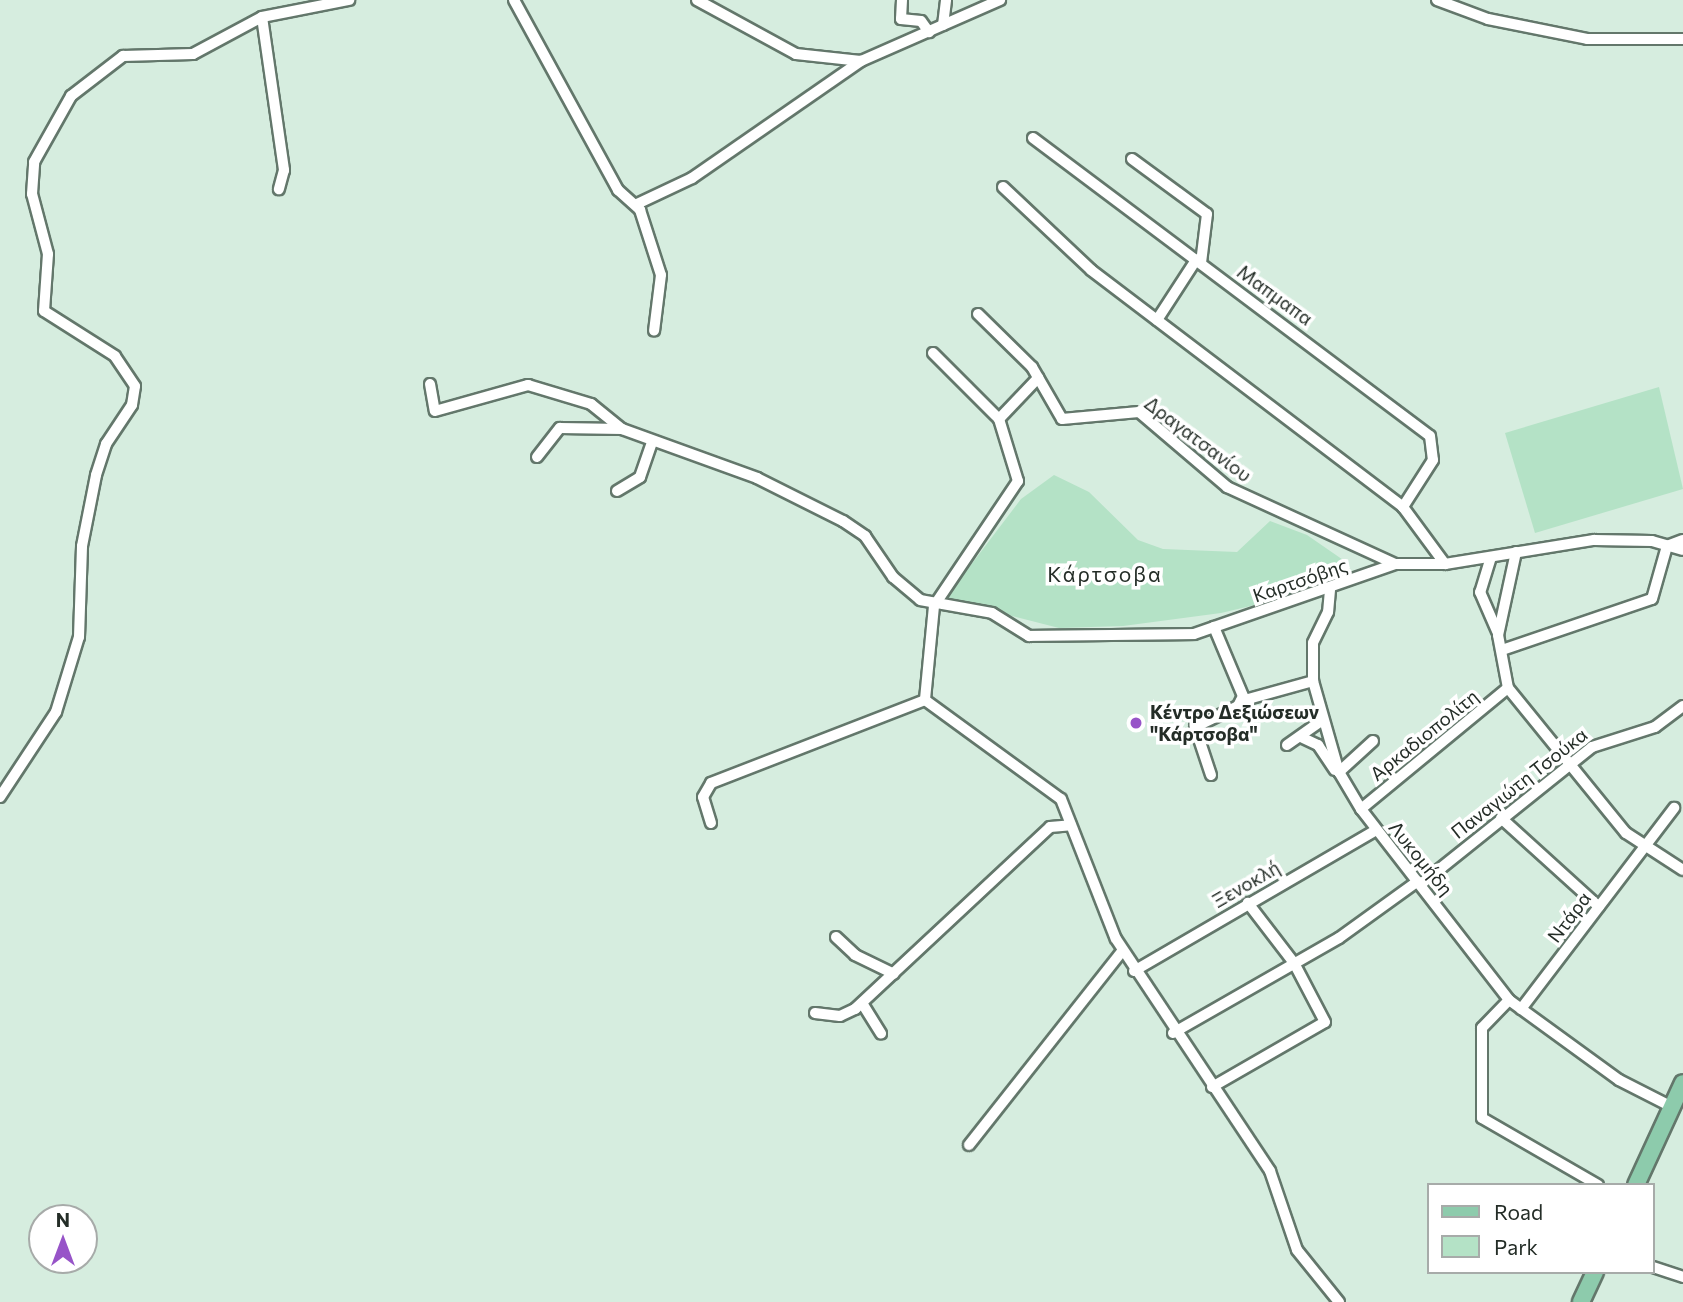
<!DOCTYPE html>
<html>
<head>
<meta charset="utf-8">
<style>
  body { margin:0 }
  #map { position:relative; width:1683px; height:1302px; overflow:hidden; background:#d6eddf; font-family:Commissioner,sans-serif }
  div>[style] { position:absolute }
  .green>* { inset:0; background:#b4e2c6 }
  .roads { filter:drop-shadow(2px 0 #63776b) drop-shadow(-2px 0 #63776b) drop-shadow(0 2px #63776b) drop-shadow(0 -2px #63776b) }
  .street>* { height:10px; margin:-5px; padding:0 5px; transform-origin:5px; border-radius:5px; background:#fff }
  .primary>* { height:16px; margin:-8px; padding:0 8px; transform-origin:8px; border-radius:8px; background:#8dcbac }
  .dots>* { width:19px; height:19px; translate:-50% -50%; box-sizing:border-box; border:4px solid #fff; border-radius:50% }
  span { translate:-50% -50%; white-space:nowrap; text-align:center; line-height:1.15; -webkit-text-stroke:7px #fff; paint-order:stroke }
  .street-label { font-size:19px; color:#242d27 }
  .poi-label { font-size:19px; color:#242d27; font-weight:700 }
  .left { translate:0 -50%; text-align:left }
  .neighbourhood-label { font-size:21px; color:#242d27; letter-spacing:2px }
  .legend { position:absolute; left:1427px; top:1183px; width:228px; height:91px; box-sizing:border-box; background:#fff; border:2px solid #a7aba9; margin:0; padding:9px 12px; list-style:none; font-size:21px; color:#242d27 }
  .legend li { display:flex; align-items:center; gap:14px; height:35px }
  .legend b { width:35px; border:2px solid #a7aba9 }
  .north { position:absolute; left:28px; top:1204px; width:70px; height:70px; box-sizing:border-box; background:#fff; border:2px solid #a7aba9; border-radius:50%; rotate:0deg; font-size:19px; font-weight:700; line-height:28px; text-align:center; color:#242d27 }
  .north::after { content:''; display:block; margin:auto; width:24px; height:32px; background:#9754c8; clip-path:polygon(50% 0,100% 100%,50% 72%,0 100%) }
</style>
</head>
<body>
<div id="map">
  <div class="green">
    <div style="clip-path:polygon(1659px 387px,1683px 489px,1535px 533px,1505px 433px)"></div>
    <div style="clip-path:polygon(1054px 475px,1089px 492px,1138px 540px,1163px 549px,1237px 552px,1270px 521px,1307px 535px,1349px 564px,1351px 573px,1302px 594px,1221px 613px,1123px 626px,1059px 628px,945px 599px,1021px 499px)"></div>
  </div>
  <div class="roads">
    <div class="street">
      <div style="left:514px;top:0;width:217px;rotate:61.3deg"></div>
      <div style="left:618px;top:190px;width:30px;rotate:42deg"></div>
      <div style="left:640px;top:210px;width:68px;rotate:72.1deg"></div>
      <div style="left:661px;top:275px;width:56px;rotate:97.1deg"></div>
      <div style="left:697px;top:0;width:113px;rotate:28.6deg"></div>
      <div style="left:796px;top:54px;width:65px;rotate:6.1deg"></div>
      <div style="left:861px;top:61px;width:152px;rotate:-23.7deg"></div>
      <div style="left:902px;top:0;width:19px;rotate:93deg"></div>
      <div style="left:901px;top:19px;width:20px;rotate:6deg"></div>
      <div style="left:921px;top:21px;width:14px;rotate:54deg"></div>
      <div style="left:1437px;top:0;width:54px;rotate:20.4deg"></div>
      <div style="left:1488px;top:19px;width:101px;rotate:11.4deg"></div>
      <div style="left:1587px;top:39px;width:96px"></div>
      <div style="left:262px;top:17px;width:155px;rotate:81.8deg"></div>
      <div style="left:284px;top:170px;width:20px;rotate:105deg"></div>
      <div style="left:943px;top:25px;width:25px;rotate:-83deg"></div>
      <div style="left:1033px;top:138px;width:496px;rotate:36.9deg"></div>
      <div style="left:1430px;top:436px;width:24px;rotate:83deg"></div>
      <div style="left:1433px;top:460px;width:56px;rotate:122.6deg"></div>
      <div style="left:1132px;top:159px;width:93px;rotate:36.3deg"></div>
      <div style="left:1207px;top:214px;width:49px;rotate:97deg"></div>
      <div style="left:1003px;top:187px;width:121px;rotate:43.3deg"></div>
      <div style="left:1091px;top:270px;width:392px;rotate:37.2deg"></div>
      <div style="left:1403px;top:507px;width:71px;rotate:53.6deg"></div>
      <div style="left:637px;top:204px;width:61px;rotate:-25.3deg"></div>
      <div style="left:692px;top:178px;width:206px;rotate:-34.7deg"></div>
      <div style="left:978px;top:314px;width:76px;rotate:44.5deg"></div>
      <div style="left:1032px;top:367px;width:60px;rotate:60deg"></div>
      <div style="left:1062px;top:419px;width:77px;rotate:-5.2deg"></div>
      <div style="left:1139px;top:412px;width:116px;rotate:40.4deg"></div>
      <div style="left:1227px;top:487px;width:185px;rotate:24.6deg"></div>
      <div style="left:1157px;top:320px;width:72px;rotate:-57deg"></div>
      <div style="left:933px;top:353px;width:93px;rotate:45deg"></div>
      <div style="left:999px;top:419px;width:65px;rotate:73deg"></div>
      <div style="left:1018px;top:481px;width:151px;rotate:123.9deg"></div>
      <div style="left:934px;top:606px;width:94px;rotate:95.5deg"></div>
      <div style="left:925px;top:700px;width:168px;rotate:36.1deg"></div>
      <div style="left:1061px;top:799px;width:150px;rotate:68.6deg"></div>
      <div style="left:1116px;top:939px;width:278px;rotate:56.4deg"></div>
      <div style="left:1270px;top:1171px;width:83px;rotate:71.1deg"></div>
      <div style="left:1297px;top:1250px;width:67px;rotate:51.1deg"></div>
      <div style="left:430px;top:384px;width:27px;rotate:80deg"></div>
      <div style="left:435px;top:411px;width:97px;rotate:-15.6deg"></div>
      <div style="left:528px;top:385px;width:66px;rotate:16.8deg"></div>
      <div style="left:591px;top:404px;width:40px;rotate:39deg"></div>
      <div style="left:622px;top:429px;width:144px;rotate:19.9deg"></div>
      <div style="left:757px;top:478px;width:96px;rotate:26.6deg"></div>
      <div style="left:843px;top:521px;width:27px;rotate:34deg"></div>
      <div style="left:865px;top:536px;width:50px;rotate:55.7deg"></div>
      <div style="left:893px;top:577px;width:35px;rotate:40deg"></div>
      <div style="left:920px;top:600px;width:73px;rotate:10.2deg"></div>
      <div style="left:992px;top:613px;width:44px;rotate:31.9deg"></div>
      <div style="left:1029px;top:636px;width:165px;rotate:-0.7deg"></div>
      <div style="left:1194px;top:634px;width:213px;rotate:-19.2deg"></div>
      <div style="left:1395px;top:564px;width:50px"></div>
      <div style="left:1445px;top:564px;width:151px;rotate:-9.2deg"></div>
      <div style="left:1594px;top:540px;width:58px;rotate:1deg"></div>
      <div style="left:1652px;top:541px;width:32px;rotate:16deg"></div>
      <div style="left:999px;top:419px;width:57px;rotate:-46.4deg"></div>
      <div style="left:537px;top:457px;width:37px;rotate:-52deg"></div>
      <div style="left:560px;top:428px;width:62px;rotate:0.9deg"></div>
      <div style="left:617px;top:491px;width:27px;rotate:-31deg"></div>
      <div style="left:640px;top:477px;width:37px;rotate:-71deg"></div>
      <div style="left:1516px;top:552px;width:85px;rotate:102.2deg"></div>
      <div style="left:1498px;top:635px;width:54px;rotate:79.3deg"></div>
      <div style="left:1508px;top:688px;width:187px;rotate:50.9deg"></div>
      <div style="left:1626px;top:833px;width:68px;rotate:33deg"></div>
      <div style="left:1491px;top:557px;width:37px;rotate:107deg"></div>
      <div style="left:1480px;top:592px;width:43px;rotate:66.4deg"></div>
      <div style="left:1330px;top:590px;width:22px;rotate:95deg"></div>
      <div style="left:1328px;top:612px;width:34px;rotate:116deg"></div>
      <div style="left:1313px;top:643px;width:38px;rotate:90deg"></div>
      <div style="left:1313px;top:681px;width:95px;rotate:74.1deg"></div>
      <div style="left:1339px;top:772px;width:43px;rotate:59.3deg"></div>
      <div style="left:1361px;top:809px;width:242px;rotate:52.2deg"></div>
      <div style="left:1509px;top:1000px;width:136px;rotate:36deg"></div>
      <div style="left:1619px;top:1080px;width:59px;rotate:27deg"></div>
      <div style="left:1502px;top:650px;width:158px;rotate:-18.8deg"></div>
      <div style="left:1652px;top:599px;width:55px;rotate:-74.2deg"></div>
      <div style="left:1667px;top:546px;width:17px;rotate:-21deg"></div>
      <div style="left:1241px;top:701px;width:75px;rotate:-15.5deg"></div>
      <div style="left:1303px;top:738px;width:17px;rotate:25deg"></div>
      <div style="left:1318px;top:745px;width:30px;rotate:56deg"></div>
      <div style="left:1287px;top:745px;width:42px;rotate:-35.2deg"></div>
      <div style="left:1339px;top:772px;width:46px;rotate:-42.4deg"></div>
      <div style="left:1211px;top:775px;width:51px;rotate:-108.4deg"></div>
      <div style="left:1195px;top:727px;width:48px;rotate:-26deg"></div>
      <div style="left:1238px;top:706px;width:11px;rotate:-63deg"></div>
      <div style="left:1243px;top:696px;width:75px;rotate:-112.8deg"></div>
      <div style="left:0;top:797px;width:102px;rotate:-56.6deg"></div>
      <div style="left:56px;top:712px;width:78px;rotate:-73deg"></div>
      <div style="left:79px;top:637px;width:91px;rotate:-88.1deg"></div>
      <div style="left:82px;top:546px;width:72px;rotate:-78.8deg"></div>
      <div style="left:96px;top:475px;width:33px;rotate:-72deg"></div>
      <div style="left:106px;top:444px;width:47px;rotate:-56.3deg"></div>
      <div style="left:132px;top:405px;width:19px;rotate:-81deg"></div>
      <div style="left:135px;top:386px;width:36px;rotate:-124deg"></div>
      <div style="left:115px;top:356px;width:84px;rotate:-147.6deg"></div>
      <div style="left:44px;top:311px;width:57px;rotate:-86deg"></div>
      <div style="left:48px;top:254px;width:62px;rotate:-104.9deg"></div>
      <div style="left:32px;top:194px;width:32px;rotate:-86deg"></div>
      <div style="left:34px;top:162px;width:76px;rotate:-60.7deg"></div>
      <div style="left:71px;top:96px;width:66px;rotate:-37.6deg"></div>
      <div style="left:123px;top:56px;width:70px;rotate:-1.6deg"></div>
      <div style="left:193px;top:54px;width:78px;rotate:-28.2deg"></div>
      <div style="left:262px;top:17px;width:89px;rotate:-11.1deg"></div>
      <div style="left:1361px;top:809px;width:190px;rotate:-39.5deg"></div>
      <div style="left:1501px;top:818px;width:132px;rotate:42.2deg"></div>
      <div style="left:711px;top:823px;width:27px;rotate:-107deg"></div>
      <div style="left:703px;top:797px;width:16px;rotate:-60deg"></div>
      <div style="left:711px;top:783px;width:230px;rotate:-21.2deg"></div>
      <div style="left:1421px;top:884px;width:219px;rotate:-38.7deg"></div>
      <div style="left:1592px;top:747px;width:66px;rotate:-17.6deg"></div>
      <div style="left:1655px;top:727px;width:35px;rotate:-37deg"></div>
      <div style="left:836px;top:937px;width:26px;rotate:43deg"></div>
      <div style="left:855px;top:955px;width:43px;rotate:26deg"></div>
      <div style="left:1134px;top:971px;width:280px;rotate:-30.2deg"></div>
      <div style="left:1509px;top:1000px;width:39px;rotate:134deg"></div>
      <div style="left:1482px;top:1028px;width:90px;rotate:90deg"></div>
      <div style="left:1482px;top:1118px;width:134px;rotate:30deg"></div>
      <div style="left:862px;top:1003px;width:36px;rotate:58deg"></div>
      <div style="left:1521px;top:1009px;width:253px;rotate:-52.7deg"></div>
      <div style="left:815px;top:1013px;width:25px;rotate:7deg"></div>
      <div style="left:840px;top:1016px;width:17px;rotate:-25deg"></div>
      <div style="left:855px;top:1009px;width:267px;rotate:-43deg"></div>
      <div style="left:1050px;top:827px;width:21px;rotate:-5deg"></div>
      <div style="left:1173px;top:1033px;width:191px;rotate:-29.8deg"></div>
      <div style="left:1339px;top:938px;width:97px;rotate:-35.8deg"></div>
      <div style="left:1212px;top:1087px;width:130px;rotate:-29.9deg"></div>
      <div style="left:1325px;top:1022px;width:67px;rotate:-117.7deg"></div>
      <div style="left:1294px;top:963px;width:76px;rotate:-127.5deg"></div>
      <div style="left:969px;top:1145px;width:247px;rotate:-51.7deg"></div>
      <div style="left:1653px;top:1267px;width:32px;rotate:18deg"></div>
    </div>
    <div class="primary">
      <div style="left:1636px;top:1185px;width:112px;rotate:-65.3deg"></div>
      <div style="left:1581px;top:1302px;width:33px;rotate:-65deg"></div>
    </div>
  </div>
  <div class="dots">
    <div style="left:1136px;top:723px;background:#9754c8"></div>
  </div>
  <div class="street-label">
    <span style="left:1275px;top:295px;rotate:36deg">Μαπμαπα</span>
    <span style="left:1198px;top:439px;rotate:37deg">Δραγατσανίου</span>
    <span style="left:1300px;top:580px;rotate:-19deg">Καρτσόβης</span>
    <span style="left:1424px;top:735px;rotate:-39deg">Αρκαδιοπολίτη</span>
    <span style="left:1519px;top:783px;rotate:-38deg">Παναγιώτη Τσούκα</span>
    <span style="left:1421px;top:858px;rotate:51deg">Λυκομήδη</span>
    <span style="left:1246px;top:884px;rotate:-30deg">Ξενοκλή</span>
    <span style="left:1569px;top:917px;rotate:-53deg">Ντάρα</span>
  </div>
  <div class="poi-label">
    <span class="left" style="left:1150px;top:723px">Κέντρο Δεξιώσεων<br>"Κάρτσοβα"</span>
  </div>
  <div class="neighbourhood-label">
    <span style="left:1105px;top:574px">Κάρτσοβα</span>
  </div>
  <ul class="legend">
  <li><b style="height:9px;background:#8dcbac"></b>Road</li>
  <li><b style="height:19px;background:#b4e2c6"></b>Park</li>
  </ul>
  <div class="north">N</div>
</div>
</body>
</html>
